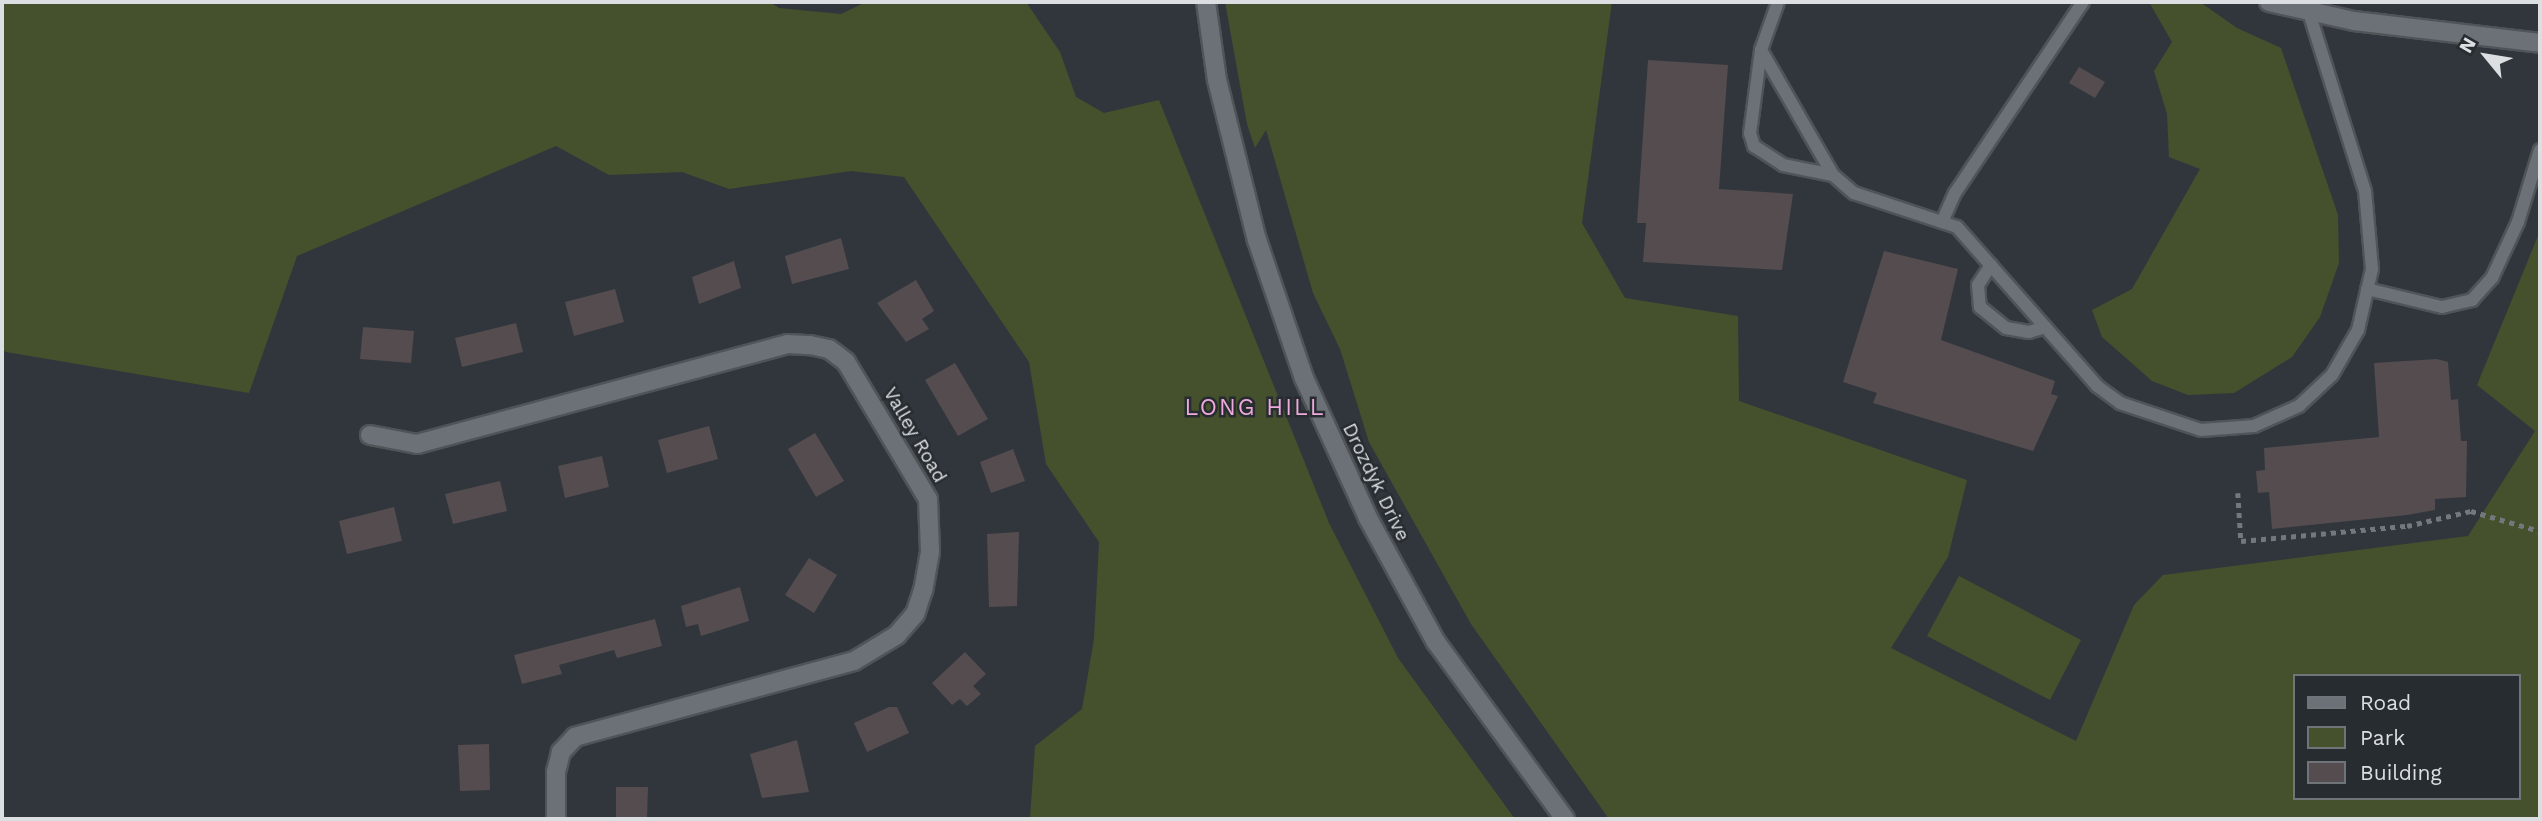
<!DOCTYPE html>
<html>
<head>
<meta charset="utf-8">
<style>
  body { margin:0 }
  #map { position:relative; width:2542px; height:821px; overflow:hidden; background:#31363c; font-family:"Work Sans",sans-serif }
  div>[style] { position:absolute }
  .green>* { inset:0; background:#44512c }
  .building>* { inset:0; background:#544c4f }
  .path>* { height:4.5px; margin-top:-2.25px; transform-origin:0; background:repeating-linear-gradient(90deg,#74787d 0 5px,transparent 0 10px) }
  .roads { filter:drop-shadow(2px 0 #505458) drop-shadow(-2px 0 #505458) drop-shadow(0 2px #505458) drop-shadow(0 -2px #505458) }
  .service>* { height:12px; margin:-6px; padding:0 6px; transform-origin:6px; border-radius:6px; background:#6b7177 }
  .minor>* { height:18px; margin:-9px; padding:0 9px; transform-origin:9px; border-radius:9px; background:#6b7177 }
  .tertiary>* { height:18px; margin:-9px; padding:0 9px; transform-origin:9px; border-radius:9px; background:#6b7177 }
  span { translate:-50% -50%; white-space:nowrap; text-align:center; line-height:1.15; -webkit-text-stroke:5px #272c31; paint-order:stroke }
  .street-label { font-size:19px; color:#dcdfe2 }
  .quarter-label { font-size:23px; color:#eeaada; letter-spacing:2px }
  .frame { position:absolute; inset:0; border:4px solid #dcdfe2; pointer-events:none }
  .legend { position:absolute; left:2293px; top:674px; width:228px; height:126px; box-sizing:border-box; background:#272c31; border:2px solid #6f7478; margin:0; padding:9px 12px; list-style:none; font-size:21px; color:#dcdfe2 }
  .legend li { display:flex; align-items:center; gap:14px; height:35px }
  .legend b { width:35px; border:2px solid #6f7478 }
  .north { position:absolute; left:2451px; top:21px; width:70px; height:70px; -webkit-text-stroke:5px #272c31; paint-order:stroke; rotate:300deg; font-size:19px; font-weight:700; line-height:28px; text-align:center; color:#dcdfe2 }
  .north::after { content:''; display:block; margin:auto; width:24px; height:32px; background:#dcdfe2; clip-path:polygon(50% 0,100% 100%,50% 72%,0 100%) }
</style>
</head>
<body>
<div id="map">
  <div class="green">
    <div style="clip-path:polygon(2px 2px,770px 2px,779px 8px,841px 14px,866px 2px,1026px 2px,1060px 52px,1076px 97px,1104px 113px,1159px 100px,1329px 523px,1398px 658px,1515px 819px,1030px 819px,1035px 746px,1082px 709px,1094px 639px,1099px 542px,1046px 464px,1029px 362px,904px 177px,851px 171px,729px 189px,682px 172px,609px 175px,556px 146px,297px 256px,249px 393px,6px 352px,2px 349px)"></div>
    <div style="clip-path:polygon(evenodd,1225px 2px,1612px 2px,1582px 223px,1625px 298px,1738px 316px,1739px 401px,1967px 480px,1948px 557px,1891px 648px,2076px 741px,2134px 605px,2163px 575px,2468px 536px,2535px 431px,2477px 385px,2540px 231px,2540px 819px,1609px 819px,1471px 624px,1369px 442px,1340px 349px,1313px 293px,1266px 130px,1255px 148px,1247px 124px,1225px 2px,2295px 676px,2519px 676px,2519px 798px,2295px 798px,2295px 676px)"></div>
    <div style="clip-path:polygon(2149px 2px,2200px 2px,2237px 28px,2281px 48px,2338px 215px,2339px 263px,2320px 317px,2292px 357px,2234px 393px,2188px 395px,2152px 381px,2102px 337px,2092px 310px,2132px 289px,2200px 169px,2169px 157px,2167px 114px,2154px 71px,2172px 42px)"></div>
    <div style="clip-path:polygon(1959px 576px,2081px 640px,2050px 700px,1927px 636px)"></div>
  </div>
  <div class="building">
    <div style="clip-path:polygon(1648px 60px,1728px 65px,1719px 189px,1793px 194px,1782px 270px,1643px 262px,1646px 223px,1637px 223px)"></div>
    <div style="clip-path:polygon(2079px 67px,2105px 82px,2095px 98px,2069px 83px)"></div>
    <div style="clip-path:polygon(841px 238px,849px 269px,792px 284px,785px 256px)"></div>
    <div style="clip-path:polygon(1884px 251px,1958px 269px,1941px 340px,2055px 381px,2051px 394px,2058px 396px,2033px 451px,1873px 403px,1877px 393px,1843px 382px)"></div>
    <div style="clip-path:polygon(734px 261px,741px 288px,699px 304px,692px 277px)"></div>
    <div style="clip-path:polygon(916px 280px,934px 311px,922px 319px,929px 329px,906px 342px,877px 303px)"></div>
    <div style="clip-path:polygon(615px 289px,624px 322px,574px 336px,565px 302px)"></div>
    <div style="clip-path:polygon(516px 323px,523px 352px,462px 367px,455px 338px)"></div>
    <div style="clip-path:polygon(363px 327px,414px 331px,411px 363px,360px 359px)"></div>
    <div style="clip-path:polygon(2437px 359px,2448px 362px,2451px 400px,2458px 399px,2461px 441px,2467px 441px,2466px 497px,2435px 499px,2435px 510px,2407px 515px,2272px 529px,2269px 492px,2258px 493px,2256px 471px,2265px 470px,2264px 448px,2379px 437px,2374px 363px)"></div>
    <div style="clip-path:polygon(955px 363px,988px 419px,958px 436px,925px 380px)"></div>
    <div style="clip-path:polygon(709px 426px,718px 459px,667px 473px,658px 440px)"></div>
    <div style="clip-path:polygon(815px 433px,844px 481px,816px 497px,788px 449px)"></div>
    <div style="clip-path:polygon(1013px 449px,1025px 481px,991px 493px,980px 462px)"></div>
    <div style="clip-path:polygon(602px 456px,609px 487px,565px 498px,558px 466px)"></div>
    <div style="clip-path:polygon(500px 481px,507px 511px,453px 524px,445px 494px)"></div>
    <div style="clip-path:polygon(394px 507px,402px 541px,347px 554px,339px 521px)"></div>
    <div style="clip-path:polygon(1019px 532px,1017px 606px,989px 607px,987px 534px)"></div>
    <div style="clip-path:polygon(809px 558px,837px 575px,814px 613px,785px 595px)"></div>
    <div style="clip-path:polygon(740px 587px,749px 621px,701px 636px,698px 624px,686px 627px,681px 606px)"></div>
    <div style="clip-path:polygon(655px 619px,662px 646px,617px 658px,614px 650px,559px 665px,562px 674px,522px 684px,514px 655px)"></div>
    <div style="clip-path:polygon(965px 652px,986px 674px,973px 686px,981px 694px,967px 706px,960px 699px,952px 705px,932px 683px)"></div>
    <div style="clip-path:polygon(889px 707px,897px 707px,909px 733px,867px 752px,854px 723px)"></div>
    <div style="clip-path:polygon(797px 740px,809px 792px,762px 798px,750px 754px)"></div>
    <div style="clip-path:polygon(489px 744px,490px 790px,460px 791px,458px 745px)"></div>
    <div style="clip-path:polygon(616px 787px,648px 787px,647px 819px,616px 819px)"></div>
  </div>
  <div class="path">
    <div style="left:2238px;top:493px;width:48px;rotate:86.4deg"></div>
    <div style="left:2241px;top:541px;width:167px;rotate:-5.2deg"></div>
    <div style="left:2407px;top:526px;width:66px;rotate:-13.2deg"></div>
    <div style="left:2471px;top:511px;width:72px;rotate:16.2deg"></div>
  </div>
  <div class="roads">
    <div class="service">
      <div style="left:1778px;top:2px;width:51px;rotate:109.5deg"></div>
      <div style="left:1761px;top:50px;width:144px;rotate:60.1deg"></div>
      <div style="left:1833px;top:175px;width:28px;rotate:41deg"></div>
      <div style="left:1854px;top:193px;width:108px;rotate:18.3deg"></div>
      <div style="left:1957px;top:227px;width:212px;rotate:48.6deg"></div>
      <div style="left:2097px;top:386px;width:29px;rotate:36deg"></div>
      <div style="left:2120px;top:403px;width:85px;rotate:18.4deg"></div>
      <div style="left:2201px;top:430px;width:53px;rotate:-4.3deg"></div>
      <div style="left:2254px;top:426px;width:49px;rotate:-24deg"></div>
      <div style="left:2299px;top:406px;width:45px;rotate:-43.2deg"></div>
      <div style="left:2332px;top:375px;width:52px;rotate:-60deg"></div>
      <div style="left:2358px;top:330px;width:63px;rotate:-77.1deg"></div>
      <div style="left:2372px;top:269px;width:78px;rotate:-95.1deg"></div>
      <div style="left:2365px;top:191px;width:197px;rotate:-107.4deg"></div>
      <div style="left:1761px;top:50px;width:84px;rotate:97.5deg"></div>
      <div style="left:1750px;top:133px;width:14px;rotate:73deg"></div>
      <div style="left:1754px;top:146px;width:35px;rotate:33deg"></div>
      <div style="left:1783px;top:165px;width:51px;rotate:11.3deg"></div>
      <div style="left:1942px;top:222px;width:32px;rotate:-66deg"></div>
      <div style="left:1955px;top:193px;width:230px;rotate:-56.2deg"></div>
      <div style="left:1991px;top:265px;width:24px;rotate:123deg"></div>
      <div style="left:1978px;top:285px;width:22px;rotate:85deg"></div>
      <div style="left:1980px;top:307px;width:33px;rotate:39deg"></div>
      <div style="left:2006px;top:328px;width:23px;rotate:10deg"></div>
      <div style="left:2029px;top:332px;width:17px;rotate:-17deg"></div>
      <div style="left:2367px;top:289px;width:77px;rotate:13.5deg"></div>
      <div style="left:2442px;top:307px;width:31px;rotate:-13deg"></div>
      <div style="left:2472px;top:300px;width:30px;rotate:-48deg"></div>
      <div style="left:2492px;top:278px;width:62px;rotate:-65.1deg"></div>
      <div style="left:2518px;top:222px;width:75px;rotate:-73deg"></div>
    </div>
    <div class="minor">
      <div style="left:2269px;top:2px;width:87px;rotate:12.6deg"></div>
      <div style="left:2354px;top:21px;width:187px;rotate:6.7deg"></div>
      <div style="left:370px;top:435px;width:48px;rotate:10.8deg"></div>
      <div style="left:417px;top:444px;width:384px;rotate:-15.1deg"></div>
      <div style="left:788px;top:344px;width:22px;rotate:3deg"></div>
      <div style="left:810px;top:345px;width:19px;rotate:12deg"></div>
      <div style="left:829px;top:349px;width:21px;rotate:37deg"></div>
      <div style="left:846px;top:362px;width:160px;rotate:59.1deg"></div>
      <div style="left:928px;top:499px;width:53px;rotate:87.8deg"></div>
      <div style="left:930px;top:552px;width:39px;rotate:100deg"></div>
      <div style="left:923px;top:590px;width:25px;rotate:108deg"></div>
      <div style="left:915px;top:614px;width:28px;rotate:131deg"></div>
      <div style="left:897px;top:635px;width:50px;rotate:148.8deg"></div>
      <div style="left:854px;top:661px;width:289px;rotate:164.8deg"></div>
      <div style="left:575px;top:737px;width:21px;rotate:133deg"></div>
      <div style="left:561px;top:752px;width:21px;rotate:104deg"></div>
      <div style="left:556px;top:772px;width:47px;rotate:90deg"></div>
    </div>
    <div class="tertiary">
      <div style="left:1206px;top:2px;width:79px;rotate:82deg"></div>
      <div style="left:1217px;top:80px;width:165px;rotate:76deg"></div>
      <div style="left:1257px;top:240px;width:146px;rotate:71.2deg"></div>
      <div style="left:1304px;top:378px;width:154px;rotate:65.4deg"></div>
      <div style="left:1368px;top:518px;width:141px;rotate:61.3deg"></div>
      <div style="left:1436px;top:642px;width:219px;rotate:53.9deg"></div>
    </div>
  </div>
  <div class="street-label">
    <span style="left:915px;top:435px;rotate:60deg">Valley Road</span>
    <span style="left:1376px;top:482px;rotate:64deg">Drozdyk Drive</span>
  </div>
  <div class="quarter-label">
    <span style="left:1255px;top:408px">LONG HILL</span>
  </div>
  <div class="frame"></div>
  <ul class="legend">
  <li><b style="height:9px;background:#6b7177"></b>Road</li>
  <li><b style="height:19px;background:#44512c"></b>Park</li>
  <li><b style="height:19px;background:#544c4f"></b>Building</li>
  </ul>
  <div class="north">N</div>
</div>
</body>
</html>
